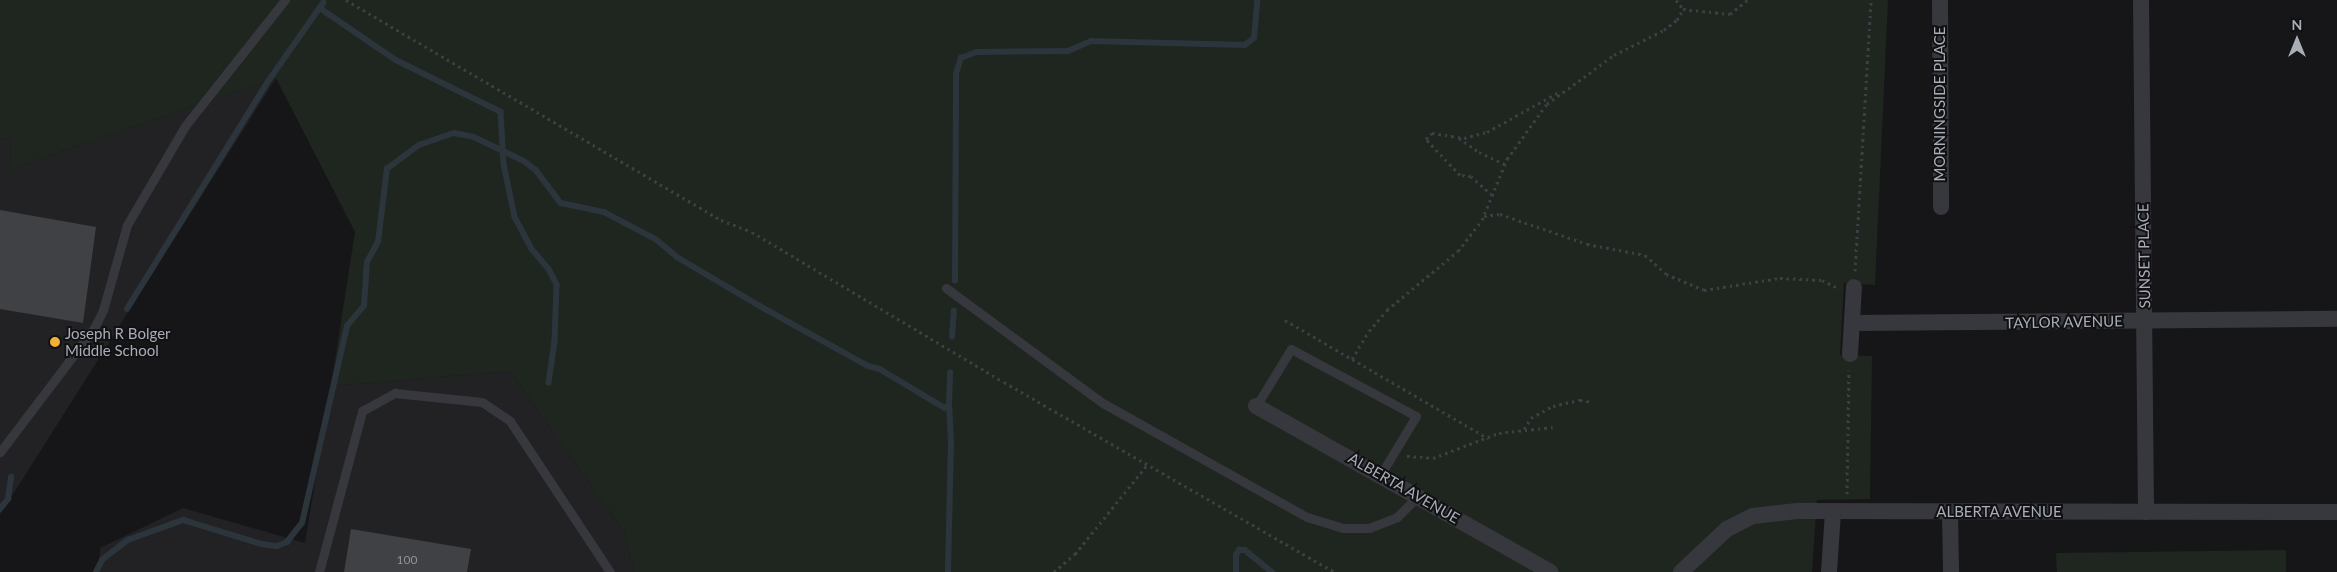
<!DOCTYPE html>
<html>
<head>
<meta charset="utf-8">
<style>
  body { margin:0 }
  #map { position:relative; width:2337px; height:572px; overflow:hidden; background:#161618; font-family:Lato,sans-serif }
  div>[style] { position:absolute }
  .built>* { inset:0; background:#222225 }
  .green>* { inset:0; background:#1e261f }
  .stream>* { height:5.5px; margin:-2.75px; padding:0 2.75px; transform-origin:2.75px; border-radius:2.75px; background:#2c353c }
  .building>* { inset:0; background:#404145 }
  .path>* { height:3px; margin-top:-1.5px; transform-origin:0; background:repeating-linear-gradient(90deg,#3d3f44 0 2.5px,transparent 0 6.5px) }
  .lane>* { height:9px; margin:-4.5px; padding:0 4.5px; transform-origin:4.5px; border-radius:4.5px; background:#37383d }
  .street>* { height:16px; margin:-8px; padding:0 8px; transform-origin:8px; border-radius:8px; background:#37383d }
  .dots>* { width:14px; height:14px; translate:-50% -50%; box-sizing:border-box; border:2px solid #111113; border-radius:50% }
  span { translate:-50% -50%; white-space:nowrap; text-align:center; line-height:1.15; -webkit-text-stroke:4px #111113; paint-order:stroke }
  .number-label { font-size:12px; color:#8e929b }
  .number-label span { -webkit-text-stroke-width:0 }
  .street-label { font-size:15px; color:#a8adb8 }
  .poi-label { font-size:15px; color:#a8adb8 }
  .left { translate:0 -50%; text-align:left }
  .north { position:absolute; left:2272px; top:15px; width:50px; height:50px; -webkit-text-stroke:4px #111113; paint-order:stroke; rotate:0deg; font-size:14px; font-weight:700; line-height:20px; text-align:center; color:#a8adb8 }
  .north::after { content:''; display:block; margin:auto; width:18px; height:22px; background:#a8adb8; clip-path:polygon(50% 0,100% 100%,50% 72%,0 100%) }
</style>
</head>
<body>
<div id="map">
  <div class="built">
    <div style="clip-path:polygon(276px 78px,0 515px,0 138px,11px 140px,10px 169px)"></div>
    <div style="clip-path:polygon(510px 371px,624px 532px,634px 572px,99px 572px,100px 548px,183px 508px,305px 543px,331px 386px)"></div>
  </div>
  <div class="green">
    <div style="clip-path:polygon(0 0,1888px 0,1875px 285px,1844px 283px,1840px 355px,1872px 356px,1870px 499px,1817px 500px,1812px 572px,634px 572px,624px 532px,510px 371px,331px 386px,355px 232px,276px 78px,10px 169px,11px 140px,0 138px)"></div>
    <div style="clip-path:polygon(2286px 550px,2286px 572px,2057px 572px,2056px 553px)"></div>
  </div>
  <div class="stream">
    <div style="left:320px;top:8px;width:92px;rotate:34.4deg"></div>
    <div style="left:396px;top:60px;width:117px;rotate:26.3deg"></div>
    <div style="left:501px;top:112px;width:52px;rotate:86.7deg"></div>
    <div style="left:504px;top:164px;width:54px;rotate:78.3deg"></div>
    <div style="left:515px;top:217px;width:36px;rotate:62deg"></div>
    <div style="left:532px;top:249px;width:26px;rotate:50deg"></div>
    <div style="left:549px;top:269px;width:18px;rotate:63deg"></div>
    <div style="left:557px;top:285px;width:56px;rotate:92deg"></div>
    <div style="left:555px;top:341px;width:42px;rotate:98.1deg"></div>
    <div style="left:955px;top:281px;width:207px;rotate:-89.7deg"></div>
    <div style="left:956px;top:74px;width:17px;rotate:-73deg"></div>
    <div style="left:961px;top:58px;width:17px;rotate:-21deg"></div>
    <div style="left:977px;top:52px;width:91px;rotate:-0.6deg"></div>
    <div style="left:1068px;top:51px;width:25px;rotate:-23deg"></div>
    <div style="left:1091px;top:41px;width:154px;rotate:1.5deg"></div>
    <div style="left:1245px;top:45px;width:11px;rotate:-38deg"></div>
    <div style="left:1254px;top:38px;width:38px;rotate:-85deg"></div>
    <div style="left:127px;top:309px;width:266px;rotate:-58.2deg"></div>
    <div style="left:267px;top:83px;width:98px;rotate:-55deg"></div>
    <div style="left:952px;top:337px;width:26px;rotate:-86deg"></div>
    <div style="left:0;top:509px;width:13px;rotate:-51deg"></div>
    <div style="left:8px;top:499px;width:22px;rotate:-82deg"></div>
    <div style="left:96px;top:572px;width:13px;rotate:-63deg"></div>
    <div style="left:102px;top:560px;width:33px;rotate:-38deg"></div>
    <div style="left:128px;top:540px;width:59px;rotate:-20deg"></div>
    <div style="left:183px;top:520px;width:83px;rotate:16.9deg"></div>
    <div style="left:262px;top:544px;width:15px;rotate:8deg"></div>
    <div style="left:277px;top:546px;width:11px;rotate:-22deg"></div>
    <div style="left:287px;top:542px;width:24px;rotate:-52deg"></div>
    <div style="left:302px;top:523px;width:202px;rotate:-77.1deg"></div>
    <div style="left:347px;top:326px;width:26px;rotate:-50deg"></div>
    <div style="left:364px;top:306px;width:44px;rotate:-86.1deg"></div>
    <div style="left:367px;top:262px;width:23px;rotate:-61deg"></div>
    <div style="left:378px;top:242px;width:74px;rotate:-83deg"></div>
    <div style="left:387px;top:169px;width:40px;rotate:-37deg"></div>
    <div style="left:419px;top:145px;width:37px;rotate:-19deg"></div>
    <div style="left:454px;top:133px;width:20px;rotate:11deg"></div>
    <div style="left:474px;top:137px;width:55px;rotate:25.6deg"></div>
    <div style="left:524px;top:161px;width:15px;rotate:37deg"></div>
    <div style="left:536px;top:170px;width:41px;rotate:52.9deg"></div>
    <div style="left:561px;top:203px;width:44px;rotate:11.8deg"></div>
    <div style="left:604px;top:212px;width:60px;rotate:27.8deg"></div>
    <div style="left:657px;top:240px;width:26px;rotate:40deg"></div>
    <div style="left:677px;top:257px;width:104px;rotate:30.5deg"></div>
    <div style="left:767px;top:310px;width:115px;rotate:29deg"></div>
    <div style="left:868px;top:366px;width:12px;rotate:14deg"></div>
    <div style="left:880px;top:369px;width:76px;rotate:31deg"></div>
    <div style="left:945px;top:408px;width:5px;rotate:-37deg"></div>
    <div style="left:949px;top:405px;width:32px;rotate:-88deg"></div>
    <div style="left:948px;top:572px;width:130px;rotate:-88.7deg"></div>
    <div style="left:951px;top:442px;width:37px;rotate:-93deg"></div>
    <div style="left:1236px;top:572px;width:17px;rotate:-90deg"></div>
    <div style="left:1236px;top:555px;width:6px;rotate:-59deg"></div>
    <div style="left:1239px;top:550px;width:6px"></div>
    <div style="left:1245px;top:550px;width:35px;rotate:39deg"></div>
  </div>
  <div class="building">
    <div style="clip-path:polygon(0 210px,96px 227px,83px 323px,0 309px)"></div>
    <div style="clip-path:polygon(351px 529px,471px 549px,467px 572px,344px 572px)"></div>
  </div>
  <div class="path">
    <div style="left:346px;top:0;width:435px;rotate:30.4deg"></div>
    <div style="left:721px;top:220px;width:33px;rotate:21deg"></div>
    <div style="left:752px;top:232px;width:293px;rotate:30.8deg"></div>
    <div style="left:1004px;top:382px;width:381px;rotate:29.9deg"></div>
    <div style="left:1676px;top:0;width:11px;rotate:52deg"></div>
    <div style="left:1683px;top:9px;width:47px;rotate:6.1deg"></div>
    <div style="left:1730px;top:14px;width:22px;rotate:-39deg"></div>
    <div style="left:1459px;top:138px;width:24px;rotate:35deg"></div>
    <div style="left:1479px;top:152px;width:29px;rotate:25deg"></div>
    <div style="left:1492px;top:195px;width:28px;rotate:-138deg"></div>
    <div style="left:1471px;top:176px;width:11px;rotate:-175deg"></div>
    <div style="left:1460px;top:175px;width:50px;rotate:-133.4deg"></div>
    <div style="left:1426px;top:139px;width:8px;rotate:-45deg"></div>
    <div style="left:1432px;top:133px;width:32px;rotate:9deg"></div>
    <div style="left:1464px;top:138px;width:24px;rotate:-15deg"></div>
    <div style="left:1487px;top:132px;width:82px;rotate:-29.1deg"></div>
    <div style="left:1484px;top:216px;width:16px;rotate:-7deg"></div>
    <div style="left:1500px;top:214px;width:92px;rotate:19deg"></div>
    <div style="left:1587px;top:244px;width:59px;rotate:10.7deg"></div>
    <div style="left:1645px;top:255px;width:28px;rotate:42deg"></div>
    <div style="left:1666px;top:274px;width:41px;rotate:22.8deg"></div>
    <div style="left:1704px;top:290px;width:77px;rotate:-9deg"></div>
    <div style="left:1780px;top:278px;width:42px;rotate:2.7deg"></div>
    <div style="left:1822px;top:280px;width:18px;rotate:27deg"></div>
    <div style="left:1855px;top:271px;width:271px;rotate:-86.6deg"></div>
    <div style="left:1285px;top:320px;width:235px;rotate:30.2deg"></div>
    <div style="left:1352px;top:359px;width:33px;rotate:-59deg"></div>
    <div style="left:1369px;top:331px;width:28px;rotate:-49deg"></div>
    <div style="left:1387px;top:310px;width:92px;rotate:-39.7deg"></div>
    <div style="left:1458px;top:251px;width:39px;rotate:-52deg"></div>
    <div style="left:1482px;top:220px;width:66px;rotate:-67.7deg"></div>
    <div style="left:1507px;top:159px;width:68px;rotate:-54deg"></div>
    <div style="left:1547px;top:104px;width:83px;rotate:-36.2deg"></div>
    <div style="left:1614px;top:55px;width:56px;rotate:-26.6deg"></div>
    <div style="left:1664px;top:30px;width:16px;rotate:-38deg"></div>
    <div style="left:1677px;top:20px;width:13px;rotate:-61deg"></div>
    <div style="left:1524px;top:429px;width:13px;rotate:-58deg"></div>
    <div style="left:1531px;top:418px;width:25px;rotate:-29deg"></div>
    <div style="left:1553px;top:406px;width:28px;rotate:-13deg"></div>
    <div style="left:1580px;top:400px;width:12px;rotate:9deg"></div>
    <div style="left:1407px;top:456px;width:26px;rotate:4deg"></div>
    <div style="left:1433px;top:458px;width:71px;rotate:-20.7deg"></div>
    <div style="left:1499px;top:433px;width:54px;rotate:-6.3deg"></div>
    <div style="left:1847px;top:494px;width:124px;rotate:-89.1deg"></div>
    <div style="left:1054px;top:572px;width:28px;rotate:-41deg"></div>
    <div style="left:1075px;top:554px;width:114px;rotate:-51deg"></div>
  </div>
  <div class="lane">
    <div style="left:946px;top:288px;width:192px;rotate:36.3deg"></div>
    <div style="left:1101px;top:402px;width:236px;rotate:29.2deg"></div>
    <div style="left:1307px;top:517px;width:38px;rotate:17deg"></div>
    <div style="left:1343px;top:528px;width:26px"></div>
    <div style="left:1369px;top:528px;width:30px;rotate:-21deg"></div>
    <div style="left:1397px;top:517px;width:30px;rotate:-45deg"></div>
    <div style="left:1256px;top:406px;width:67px;rotate:-58.4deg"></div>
    <div style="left:1291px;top:349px;width:142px;rotate:28.2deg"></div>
    <div style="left:1416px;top:416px;width:68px;rotate:121.1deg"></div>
    <div style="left:0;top:452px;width:156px;rotate:-52.8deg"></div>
    <div style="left:94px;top:328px;width:20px;rotate:-63deg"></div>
    <div style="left:103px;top:310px;width:88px;rotate:-74.2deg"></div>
    <div style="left:127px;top:225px;width:115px;rotate:-59.6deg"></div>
    <div style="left:185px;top:126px;width:161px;rotate:-51.6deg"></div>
    <div style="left:319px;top:572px;width:167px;rotate:-75deg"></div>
    <div style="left:362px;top:411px;width:38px;rotate:-29deg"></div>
    <div style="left:395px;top:393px;width:87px;rotate:5.9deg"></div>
    <div style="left:482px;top:402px;width:34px;rotate:34deg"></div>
    <div style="left:510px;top:421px;width:181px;rotate:56.5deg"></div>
  </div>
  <div class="street">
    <div style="left:1940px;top:0;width:207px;rotate:89.7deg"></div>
    <div style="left:2141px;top:0;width:512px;rotate:89.44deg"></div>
    <div style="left:1852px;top:323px;width:485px;rotate:-0.5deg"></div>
    <div style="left:1850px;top:354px;width:67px;rotate:-86.6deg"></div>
    <div style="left:1256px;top:406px;width:338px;rotate:29.4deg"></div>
    <div style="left:1950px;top:512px;width:60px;rotate:89deg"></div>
    <div style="left:1681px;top:572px;width:63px;rotate:-43.1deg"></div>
    <div style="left:1727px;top:529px;width:29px;rotate:-27deg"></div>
    <div style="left:1753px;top:516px;width:44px;rotate:-6.5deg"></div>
    <div style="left:1797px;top:511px;width:540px;rotate:0.11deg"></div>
    <div style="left:1829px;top:572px;width:61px;rotate:-86.2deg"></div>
  </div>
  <div class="dots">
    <div style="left:55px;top:342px;background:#f2b134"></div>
  </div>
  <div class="number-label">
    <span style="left:407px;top:560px">100</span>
  </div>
  <div class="street-label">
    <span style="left:1940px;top:104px;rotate:-90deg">MORNINGSIDE PLACE</span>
    <span style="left:2144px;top:256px;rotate:-91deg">SUNSET PLACE</span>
    <span style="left:2064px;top:322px;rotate:-1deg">TAYLOR AVENUE</span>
    <span style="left:1404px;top:488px;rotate:30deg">ALBERTA AVENUE</span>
    <span style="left:1999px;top:512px">ALBERTA AVENUE</span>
  </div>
  <div class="poi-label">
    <span class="left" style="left:65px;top:342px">Joseph R Bolger<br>Middle School</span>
  </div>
  <div class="north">N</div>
</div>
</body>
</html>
